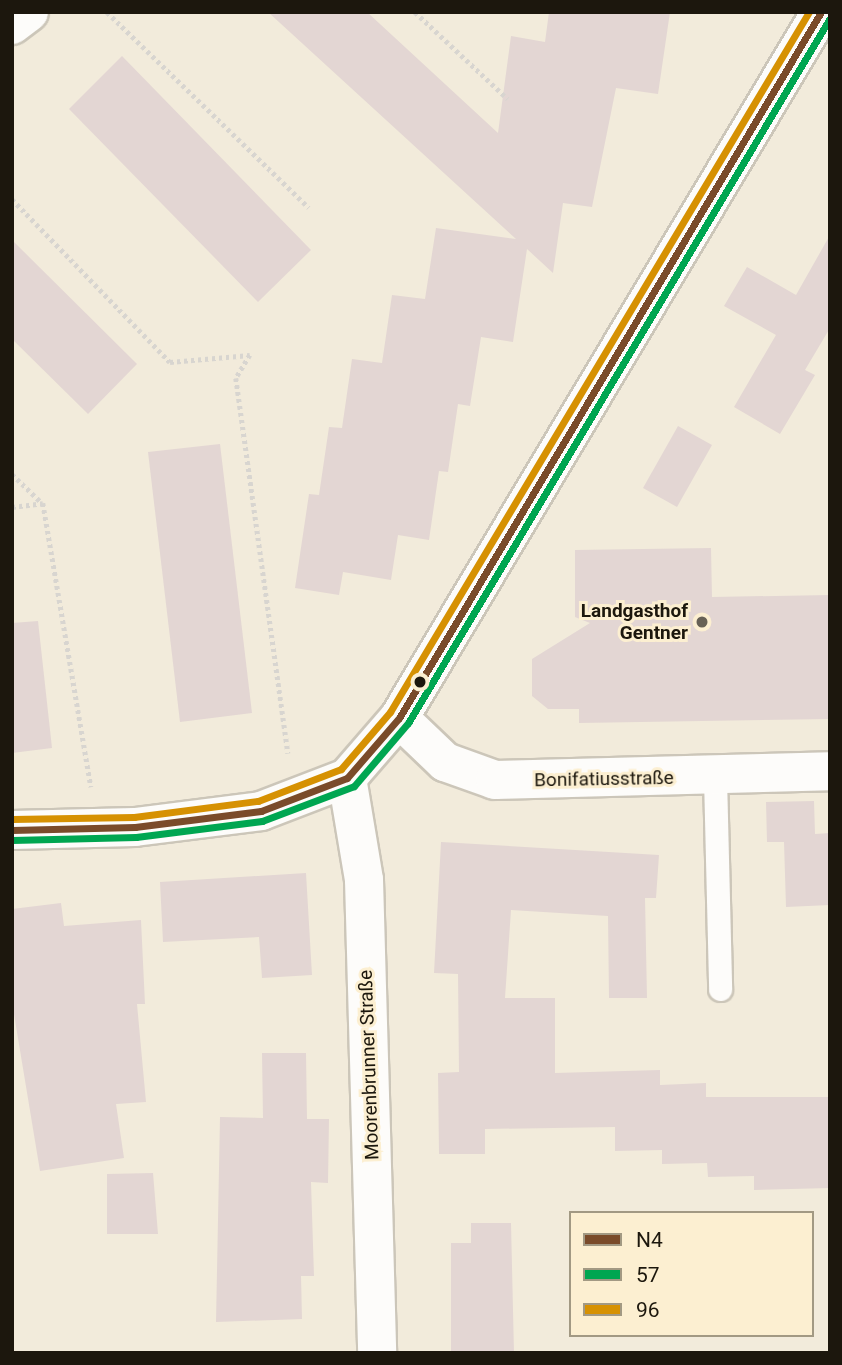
<!DOCTYPE html>
<html>
<head>
<meta charset="utf-8">
<style>
  body { margin:0 }
  #map { position:relative; width:842px; height:1365px; overflow:hidden; background:#f2ebdb; font-family:Roboto,sans-serif }
  div>[style] { position:absolute }
  .building>* { inset:0; background:#e3d6d3 }
  .path>* { height:4.5px; margin-top:-2.25px; transform-origin:0; background:repeating-linear-gradient(90deg,#d8d5d0 0 3.5px,transparent 0 7px) }
  .roads { filter:drop-shadow(2px 0 #ccc6b9) drop-shadow(-2px 0 #ccc6b9) drop-shadow(0 2px #ccc6b9) drop-shadow(0 -2px #ccc6b9) }
  .lane>* { height:23px; margin:-11.5px; padding:0 11.5px; transform-origin:11.5px; border-radius:11.5px; background:#fdfcfa }
  .street>* { height:38px; margin:-19px; padding:0 19px; transform-origin:19px; border-radius:19px; background:#fdfcfa }
  .secondary>* { height:38px; margin:-19px; padding:0 19px; transform-origin:19px; border-radius:19px; background:#fdfcfa }
  .bus-1>* { height:7px; margin:-3.5px; padding:0 3.5px; transform-origin:3.5px; border-radius:3.5px; background:#7a4b2a }
  .bus-2>* { height:7px; margin:-3.5px; padding:0 3.5px; transform-origin:3.5px; border-radius:3.5px; background:#00a651 }
  .bus-3>* { height:7px; margin:-3.5px; padding:0 3.5px; transform-origin:3.5px; border-radius:3.5px; background:#d69102 }
  .dots>* { width:19px; height:19px; translate:-50% -50%; box-sizing:border-box; border:4px solid #fcefd1; border-radius:50% }
  span { translate:-50% -50%; white-space:nowrap; text-align:center; line-height:1.15; -webkit-text-stroke:6px #fcefd1; paint-order:stroke }
  .poi-label { font-size:19px; color:#1c170d; font-weight:700 }
  .right { translate:-100% -50%; text-align:right }
  .street-label { font-size:19px; color:#1c170d }
  .frame { position:absolute; inset:0; border:14px solid #1c170d; pointer-events:none }
  .legend { position:absolute; left:569px; top:1211px; width:245px; height:126px; box-sizing:border-box; background:#fcefd1; border:2px solid #a29983; margin:0; padding:9px 12px; list-style:none; font-size:21px; color:#1c170d }
  .legend li { display:flex; align-items:center; gap:14px; height:35px }
  .legend b { width:35px; border:2px solid #a29983 }
</style>
</head>
<body>
<div id="map">
  <div class="building">
    <div style="clip-path:polygon(268px 12px,367px 12px,498px 133px,511px 36px,545px 42px,549px 12px,670px 12px,658px 94px,616px 88px,592px 207px,563px 203px,553px 273px,527px 249px,513px 342px,481px 337px,470px 406px,458px 404px,448px 472px,439px 471px,429px 540px,398px 535px,391px 580px,343px 572px,339px 595px,295px 588px,309px 494px,319px 495px,329px 427px,342px 428px,352px 359px,382px 363px,392px 295px,425px 299px,436px 228px,516px 239px)"></div>
    <div style="clip-path:polygon(122px 56px,311px 250px,258px 302px,69px 109px)"></div>
    <div style="clip-path:polygon(830px 235px,830px 328px,805px 370px,815px 375px,780px 434px,734px 407px,776px 335px,724px 306px,747px 267px,796px 295px)"></div>
    <div style="clip-path:polygon(12px 240px,137px 364px,88px 414px,12px 339px)"></div>
    <div style="clip-path:polygon(678px 426px,712px 445px,677px 507px,643px 488px)"></div>
    <div style="clip-path:polygon(220px 444px,252px 713px,180px 722px,148px 452px)"></div>
    <div style="clip-path:polygon(711px 548px,712px 597px,830px 595px,830px 719px,579px 723px,579px 709px,548px 709px,532px 696px,532px 659px,590px 623px,575px 617px,575px 550px)"></div>
    <div style="clip-path:polygon(38px 621px,52px 748px,12px 753px,12px 623px)"></div>
    <div style="clip-path:polygon(814px 801px,815px 834px,830px 833px,830px 905px,786px 907px,784px 842px,767px 842px,766px 802px)"></div>
    <div style="clip-path:polygon(441px 842px,659px 855px,656px 898px,645px 898px,647px 998px,609px 998px,608px 916px,511px 910px,505px 998px,555px 998px,555px 1073px,660px 1070px,660px 1085px,706px 1083px,706px 1097px,830px 1097px,830px 1188px,754px 1190px,754px 1176px,708px 1177px,707px 1163px,662px 1164px,662px 1150px,615px 1151px,615px 1127px,485px 1129px,485px 1154px,439px 1154px,438px 1073px,459px 1072px,458px 974px,434px 973px)"></div>
    <div style="clip-path:polygon(306px 873px,312px 975px,262px 978px,259px 937px,163px 942px,160px 882px)"></div>
    <div style="clip-path:polygon(61px 903px,64px 926px,141px 920px,145px 1004px,137px 1004px,146px 1102px,116px 1104px,124px 1158px,40px 1171px,12px 1002px,12px 909px)"></div>
    <div style="clip-path:polygon(262px 1053px,306px 1053px,307px 1119px,329px 1119px,328px 1183px,311px 1182px,314px 1276px,301px 1276px,302px 1319px,216px 1322px,220px 1117px,263px 1118px)"></div>
    <div style="clip-path:polygon(153px 1173px,158px 1234px,107px 1234px,107px 1174px)"></div>
    <div style="clip-path:polygon(471px 1223px,511px 1223px,514px 1353px,451px 1353px,451px 1243px,471px 1243px)"></div>
  </div>
  <div class="path">
    <div style="left:107px;top:12px;width:281px;rotate:44.1deg"></div>
    <div style="left:415px;top:12px;width:127px;rotate:43.1deg"></div>
    <div style="left:12px;top:199px;width:227px;rotate:45.9deg"></div>
    <div style="left:170px;top:362px;width:80px;rotate:-5deg"></div>
    <div style="left:250px;top:355px;width:27px;rotate:121deg"></div>
    <div style="left:236px;top:378px;width:379px;rotate:82.1deg"></div>
    <div style="left:12px;top:474px;width:42px;rotate:44deg"></div>
    <div style="left:12px;top:507px;width:31px;rotate:-7deg"></div>
    <div style="left:43px;top:503px;width:288px;rotate:80.4deg"></div>
  </div>
  <div class="roads">
    <div class="lane">
      <div style="left:715px;top:777px;width:212px;rotate:88.6deg"></div>
    </div>
    <div class="street">
      <div style="left:12px;top:25px;width:21px;rotate:-37deg"></div>
      <div style="left:399px;top:718px;width:64px;rotate:43.7deg"></div>
      <div style="left:445px;top:762px;width:53px;rotate:19.8deg"></div>
      <div style="left:495px;top:780px;width:335px;rotate:-1.5deg"></div>
      <div style="left:347px;top:778px;width:103px;rotate:80.5deg"></div>
      <div style="left:364px;top:880px;width:473px;rotate:88.4deg"></div>
    </div>
    <div class="secondary">
      <div style="left:12px;top:830px;width:123px;rotate:-1.4deg"></div>
      <div style="left:135px;top:827px;width:127px;rotate:-7.2deg"></div>
      <div style="left:261px;top:811px;width:92px;rotate:-21deg"></div>
      <div style="left:347px;top:778px;width:79px;rotate:-49.1deg"></div>
      <div style="left:399px;top:718px;width:823px;rotate:-59.13deg"></div>
    </div>
  </div>
  <div class="bus-1">
    <div style="left:12px;top:830px;width:123px;rotate:-1.4deg"></div>
    <div style="left:135px;top:827px;width:127px;rotate:-7.2deg"></div>
    <div style="left:261px;top:811px;width:92px;rotate:-21deg"></div>
    <div style="left:347px;top:778px;width:79px;rotate:-49.1deg"></div>
    <div style="left:399px;top:718px;width:823px;rotate:-59.13deg"></div>
  </div>
  <div class="bus-2">
    <div style="left:12px;top:840px;width:124px;rotate:-1.4deg"></div>
    <div style="left:136px;top:837px;width:127px;rotate:-7.2deg"></div>
    <div style="left:262px;top:821px;width:98px;rotate:-20.8deg"></div>
    <div style="left:354px;top:786px;width:83px;rotate:-49.4deg"></div>
    <div style="left:408px;top:723px;width:822px;rotate:-59.1deg"></div>
  </div>
  <div class="bus-3">
    <div style="left:12px;top:819px;width:122px;rotate:-0.9deg"></div>
    <div style="left:134px;top:817px;width:125px;rotate:-7.4deg"></div>
    <div style="left:258px;top:801px;width:89px;rotate:-21.1deg"></div>
    <div style="left:341px;top:769px;width:75px;rotate:-49.3deg"></div>
    <div style="left:390px;top:712px;width:816px;rotate:-59.1deg"></div>
  </div>
  <div class="dots">
    <div style="left:702px;top:622px;background:#676155"></div>
    <div style="left:420px;top:682px;background:#1c170d"></div>
  </div>
  <div class="poi-label">
    <span class="right" style="left:688px;top:622px">Landgasthof<br>Gentner</span>
  </div>
  <div class="street-label">
    <span style="left:604px;top:779px;rotate:-1deg">Bonifatiusstraße</span>
    <span style="left:369px;top:1065px;rotate:-92deg">Moorenbrunner Straße</span>
  </div>
  <div class="frame"></div>
  <ul class="legend">
  <li><b style="height:9px;background:#7a4b2a"></b>N4</li>
  <li><b style="height:9px;background:#00a651"></b>57</li>
  <li><b style="height:9px;background:#d69102"></b>96</li>
  </ul>
</div>
</body>
</html>
